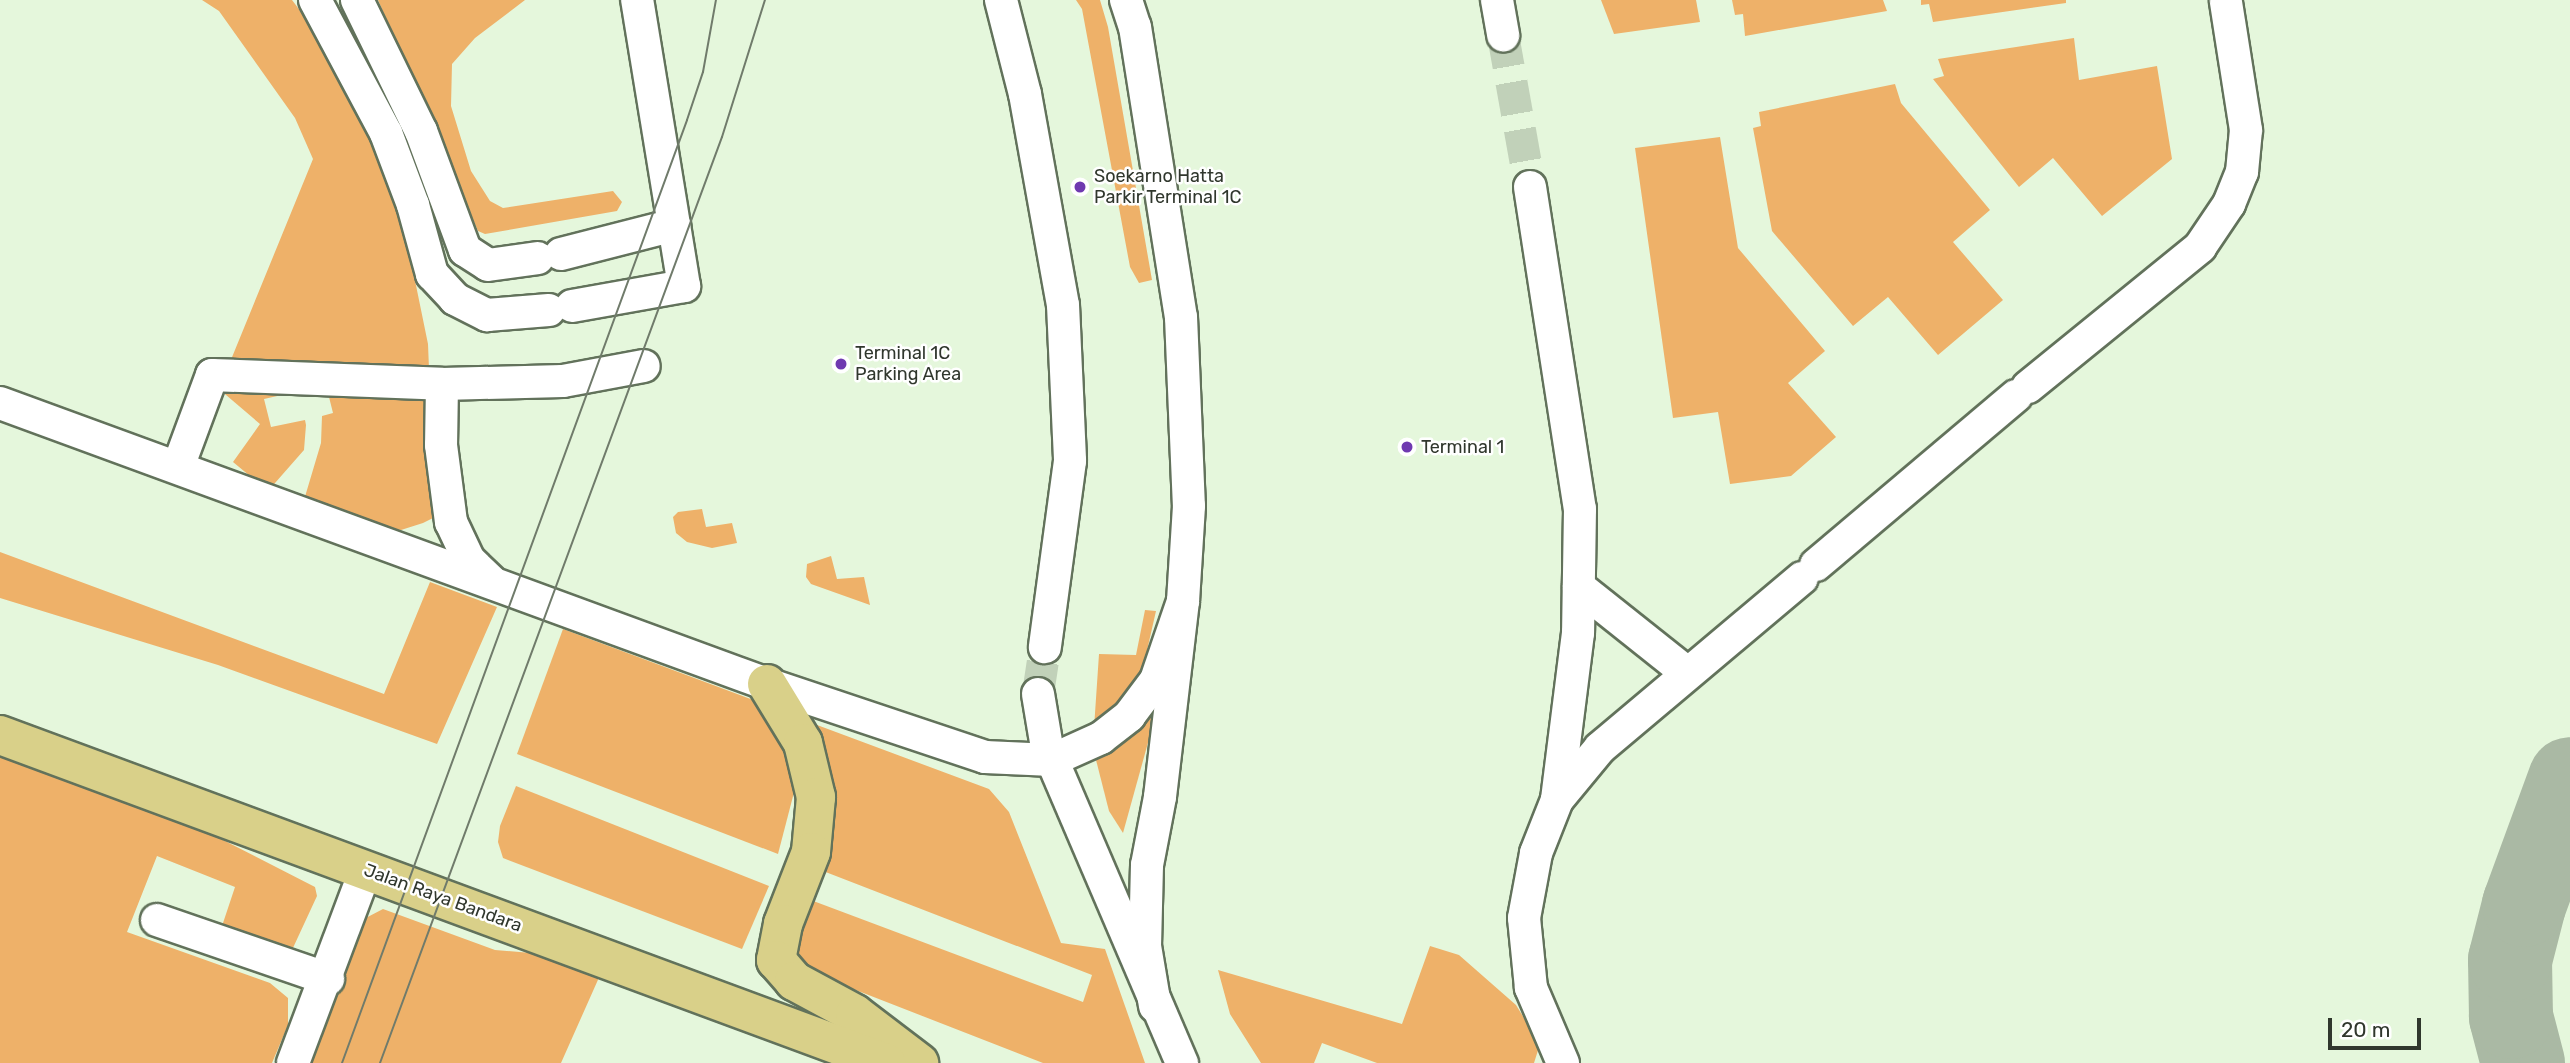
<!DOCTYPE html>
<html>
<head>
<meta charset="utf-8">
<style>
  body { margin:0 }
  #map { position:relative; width:2570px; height:1063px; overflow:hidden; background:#e5f7dc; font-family:Rubik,sans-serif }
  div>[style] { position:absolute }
  .green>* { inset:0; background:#eeb169 }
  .taxiway>* { height:84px; margin:-42px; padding:0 42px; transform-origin:42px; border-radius:42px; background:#aab9a4 }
  .minor-tunnel>* { height:32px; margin-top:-16px; transform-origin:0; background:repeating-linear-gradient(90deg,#c1d1b9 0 32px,transparent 0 48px) }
  .roads { filter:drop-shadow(2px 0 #62725b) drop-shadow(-2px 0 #62725b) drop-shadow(0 2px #62725b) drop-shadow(0 -2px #62725b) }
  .minor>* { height:32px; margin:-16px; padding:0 16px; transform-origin:16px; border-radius:16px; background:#fff }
  .major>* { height:38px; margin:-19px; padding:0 19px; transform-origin:19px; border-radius:19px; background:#d9d089 }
  .tram>* { height:2px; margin:-1px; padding:0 1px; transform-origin:1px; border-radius:1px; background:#707b6b }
  .dots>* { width:19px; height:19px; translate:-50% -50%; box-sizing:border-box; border:4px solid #fff; border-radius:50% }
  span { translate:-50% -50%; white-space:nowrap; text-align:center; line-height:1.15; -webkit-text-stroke:5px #fff; paint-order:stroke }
  .poi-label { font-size:18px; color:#30372d }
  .left { translate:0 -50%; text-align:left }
  .street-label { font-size:18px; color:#30372d }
  .scale { position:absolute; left:2328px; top:1018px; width:93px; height:32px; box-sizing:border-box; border:4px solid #30372d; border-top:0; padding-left:9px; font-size:21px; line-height:24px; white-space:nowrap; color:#30372d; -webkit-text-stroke:5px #fff; paint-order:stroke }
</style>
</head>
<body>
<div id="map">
  <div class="green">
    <div style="clip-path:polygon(202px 0,292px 0,336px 58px,371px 131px,401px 212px,428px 344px,435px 517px,423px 523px,401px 530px,374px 527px,304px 500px,321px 443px,322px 416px,333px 413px,326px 385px,264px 399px,271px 427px,305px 420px,306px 425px,304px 450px,268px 491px,233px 462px,260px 424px,219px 389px,313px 159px,295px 118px,219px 11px)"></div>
    <div style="clip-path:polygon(525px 0,475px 38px,452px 64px,451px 106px,471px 171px,490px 201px,503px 208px,613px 191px,622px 202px,617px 211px,485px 234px,478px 231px,378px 0)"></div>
    <div style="clip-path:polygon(1076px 0,1100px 0,1108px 27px,1152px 280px,1139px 283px,1130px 267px,1082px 9px)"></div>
    <div style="clip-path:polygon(1601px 0,1696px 0,1700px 22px,1614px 34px)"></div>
    <div style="clip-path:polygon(1732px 0,1883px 0,1887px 11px,1745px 36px,1743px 14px,1735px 15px)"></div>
    <div style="clip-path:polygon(1921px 0,2066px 0,2066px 3px,1933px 22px,1929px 4px,1921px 5px)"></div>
    <div style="clip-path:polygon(2074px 38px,2079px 80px,2157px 66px,2172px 159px,2102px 216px,2053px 158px,2019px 187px,1933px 79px,1944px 76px,1938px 59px)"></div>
    <div style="clip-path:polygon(1895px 84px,1901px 103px,1990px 210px,1953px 242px,2003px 300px,1938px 355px,1888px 297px,1853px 326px,1772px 231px,1753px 128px,1761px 126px,1759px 112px)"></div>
    <div style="clip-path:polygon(1720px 137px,1738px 248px,1825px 351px,1788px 383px,1836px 437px,1791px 476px,1730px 484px,1718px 412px,1673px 418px,1635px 148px)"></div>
    <div style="clip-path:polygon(702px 509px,706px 527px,732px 523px,737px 543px,712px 548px,687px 542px,676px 533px,673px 517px,678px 512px)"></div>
    <div style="clip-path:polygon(0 552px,384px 694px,430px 582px,497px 607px,437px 744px,218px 665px,0 598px)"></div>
    <div style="clip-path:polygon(831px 556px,837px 579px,864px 577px,870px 605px,811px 584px,806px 577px,807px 564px)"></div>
    <div style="clip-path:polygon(1145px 610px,1156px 611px,1143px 668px,1130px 692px,1094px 728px,1099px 654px,1136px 655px)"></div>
    <div style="clip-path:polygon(563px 629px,756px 701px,780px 726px,798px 777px,778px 854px,517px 754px)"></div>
    <div style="clip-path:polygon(1149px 712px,1154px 721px,1123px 833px,1109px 811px,1095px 756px)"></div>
    <div style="clip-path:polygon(809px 722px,989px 789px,1009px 812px,1061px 943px,1105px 949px,1145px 1063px,1043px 1063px,789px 964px,808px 899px,1083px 1002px,1092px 975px,823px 871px)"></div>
    <div style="clip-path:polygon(0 754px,174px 815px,315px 887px,317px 896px,292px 950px,222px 926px,235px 887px,157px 856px,127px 932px,270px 983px,288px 998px,288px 1025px,272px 1063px,0 1063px)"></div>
    <div style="clip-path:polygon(516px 786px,769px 886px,742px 949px,503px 858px,498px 842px,500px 826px)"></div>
    <div style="clip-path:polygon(383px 909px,495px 950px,543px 954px,601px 973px,561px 1063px,304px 1063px,358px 922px)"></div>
    <div style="clip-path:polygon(1430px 946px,1459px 955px,1516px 1005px,1540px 1044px,1534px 1063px,1377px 1063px,1322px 1043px,1314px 1063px,1261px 1063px,1230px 1014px,1218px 970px,1402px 1024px)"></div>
  </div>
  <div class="taxiway">
    <div style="left:2523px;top:1063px;width:48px;rotate:-104.6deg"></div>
    <div style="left:2511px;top:1017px;width:57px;rotate:-91deg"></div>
    <div style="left:2510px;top:960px;width:57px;rotate:-75.7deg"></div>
    <div style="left:2524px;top:905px;width:134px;rotate:-69.9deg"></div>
  </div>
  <div class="minor-tunnel">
    <div style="left:1503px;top:35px;width:154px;rotate:79.9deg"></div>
    <div style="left:1038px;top:694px;width:48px;rotate:-81.5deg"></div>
  </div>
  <div class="roads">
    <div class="minor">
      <div style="left:315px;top:0;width:151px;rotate:61.9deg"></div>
      <div style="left:386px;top:133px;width:77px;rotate:69.4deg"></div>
      <div style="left:413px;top:205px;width:72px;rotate:74.6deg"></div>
      <div style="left:432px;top:274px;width:34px;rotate:47deg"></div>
      <div style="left:455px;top:299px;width:36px;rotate:27deg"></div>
      <div style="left:487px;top:315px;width:62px;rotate:-4.6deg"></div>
      <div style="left:357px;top:0;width:146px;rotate:64deg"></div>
      <div style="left:421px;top:131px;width:127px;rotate:69.7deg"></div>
      <div style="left:465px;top:250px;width:27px;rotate:33deg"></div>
      <div style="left:488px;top:265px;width:50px;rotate:-8deg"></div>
      <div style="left:1001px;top:0;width:97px;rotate:75.7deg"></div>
      <div style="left:1025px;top:94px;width:214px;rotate:79.8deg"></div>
      <div style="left:1063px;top:305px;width:156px;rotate:87.4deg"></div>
      <div style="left:1070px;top:461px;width:188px;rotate:97.7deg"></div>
      <div style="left:1126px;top:0;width:28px;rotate:72deg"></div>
      <div style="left:1135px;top:27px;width:294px;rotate:81deg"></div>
      <div style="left:1181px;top:317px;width:189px;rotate:87.6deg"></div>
      <div style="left:1189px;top:506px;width:95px;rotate:93.6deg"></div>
      <div style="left:1183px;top:601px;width:197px;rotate:96.7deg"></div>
      <div style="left:1160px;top:797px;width:69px;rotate:100.8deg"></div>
      <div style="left:1147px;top:865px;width:81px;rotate:91.4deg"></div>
      <div style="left:1145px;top:946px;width:61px;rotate:80.5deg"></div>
      <div style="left:1497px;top:0;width:36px;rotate:80deg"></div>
      <div style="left:1530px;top:187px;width:326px;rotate:81.2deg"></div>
      <div style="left:1580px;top:509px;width:124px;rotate:90.9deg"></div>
      <div style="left:1578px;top:633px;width:168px;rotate:97.2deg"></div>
      <div style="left:561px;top:254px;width:117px;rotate:-14.4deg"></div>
      <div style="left:572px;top:306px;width:114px;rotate:-10.1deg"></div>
      <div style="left:684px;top:286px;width:290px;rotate:-99.3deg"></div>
      <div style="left:442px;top:384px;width:61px;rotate:90.9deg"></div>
      <div style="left:441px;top:445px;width:78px;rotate:82.6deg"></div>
      <div style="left:451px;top:522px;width:42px;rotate:64.7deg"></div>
      <div style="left:469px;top:560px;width:30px;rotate:44deg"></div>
      <div style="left:2028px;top:387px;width:222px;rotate:-39.1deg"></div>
      <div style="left:2200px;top:247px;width:52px;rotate:-56deg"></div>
      <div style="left:2229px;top:204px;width:35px;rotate:-68deg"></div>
      <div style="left:2242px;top:172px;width:42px;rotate:-84.6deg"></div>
      <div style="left:2246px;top:130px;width:130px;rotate:-98.9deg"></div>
      <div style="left:0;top:403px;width:817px;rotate:20.12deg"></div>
      <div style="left:767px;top:684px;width:230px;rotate:18.5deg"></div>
      <div style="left:985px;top:757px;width:67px;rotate:2.6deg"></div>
      <div style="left:1052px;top:760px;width:54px;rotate:-24.2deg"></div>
      <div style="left:1101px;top:738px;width:36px;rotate:-38deg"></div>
      <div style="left:1129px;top:716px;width:45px;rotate:-53.1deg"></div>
      <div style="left:1156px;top:680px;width:83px;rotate:-71.1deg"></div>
      <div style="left:178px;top:467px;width:98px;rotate:-69.7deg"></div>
      <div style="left:212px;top:375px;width:230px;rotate:2.2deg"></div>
      <div style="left:442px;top:384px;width:121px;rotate:-1.4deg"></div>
      <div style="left:563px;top:381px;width:82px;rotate:-10.5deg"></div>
      <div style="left:1816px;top:565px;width:262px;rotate:-40.2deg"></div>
      <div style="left:1579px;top:587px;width:138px;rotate:38.5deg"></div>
      <div style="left:1038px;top:694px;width:55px;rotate:80.5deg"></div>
      <div style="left:1047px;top:748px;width:343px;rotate:66.8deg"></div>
      <div style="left:157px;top:920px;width:181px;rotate:19deg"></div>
      <div style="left:293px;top:1063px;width:207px;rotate:-69.4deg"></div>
      <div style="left:1563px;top:1063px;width:82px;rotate:-113.1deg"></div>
      <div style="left:1531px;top:988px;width:70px;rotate:-95.7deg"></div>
      <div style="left:1524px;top:918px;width:66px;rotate:-79.5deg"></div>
      <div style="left:1536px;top:853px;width:57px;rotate:-68.4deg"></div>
      <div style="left:1557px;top:800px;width:67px;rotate:-50.4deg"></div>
      <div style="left:1600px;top:748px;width:264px;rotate:-40.1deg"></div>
    </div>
    <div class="major">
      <div style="left:767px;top:684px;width:69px;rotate:58.6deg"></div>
      <div style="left:803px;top:743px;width:56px;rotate:76.5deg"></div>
      <div style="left:816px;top:797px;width:55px;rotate:95.2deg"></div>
      <div style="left:811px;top:852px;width:77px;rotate:111.3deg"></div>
      <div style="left:783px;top:924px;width:37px;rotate:101deg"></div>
      <div style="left:776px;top:960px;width:28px;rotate:49deg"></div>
      <div style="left:794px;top:981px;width:69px;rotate:28.4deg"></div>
      <div style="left:855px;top:1014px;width:81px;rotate:37.4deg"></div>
      <div style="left:0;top:735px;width:945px;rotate:20.31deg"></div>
    </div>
  </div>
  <div class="tram">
    <div style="left:342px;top:1063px;width:1004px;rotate:-69.9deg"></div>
    <div style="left:687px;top:120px;width:51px;rotate:-71.6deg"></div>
    <div style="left:703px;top:72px;width:73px;rotate:-79.8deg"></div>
    <div style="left:380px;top:1063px;width:987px;rotate:-69.73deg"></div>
    <div style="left:722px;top:137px;width:144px;rotate:-72.6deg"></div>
  </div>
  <div class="dots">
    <div style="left:1080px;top:187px;background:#6f39b0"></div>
    <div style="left:841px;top:364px;background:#6f39b0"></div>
    <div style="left:1407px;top:447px;background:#6f39b0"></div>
  </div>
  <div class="poi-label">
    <span class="left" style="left:1094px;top:187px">Soekarno Hatta<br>Parkir Terminal 1C</span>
    <span class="left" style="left:855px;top:364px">Terminal 1C<br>Parking Area</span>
    <span class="left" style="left:1421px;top:447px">Terminal 1</span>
  </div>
  <div class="street-label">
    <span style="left:443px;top:898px;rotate:20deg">Jalan Raya Bandara</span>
  </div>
  <div class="scale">20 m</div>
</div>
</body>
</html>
